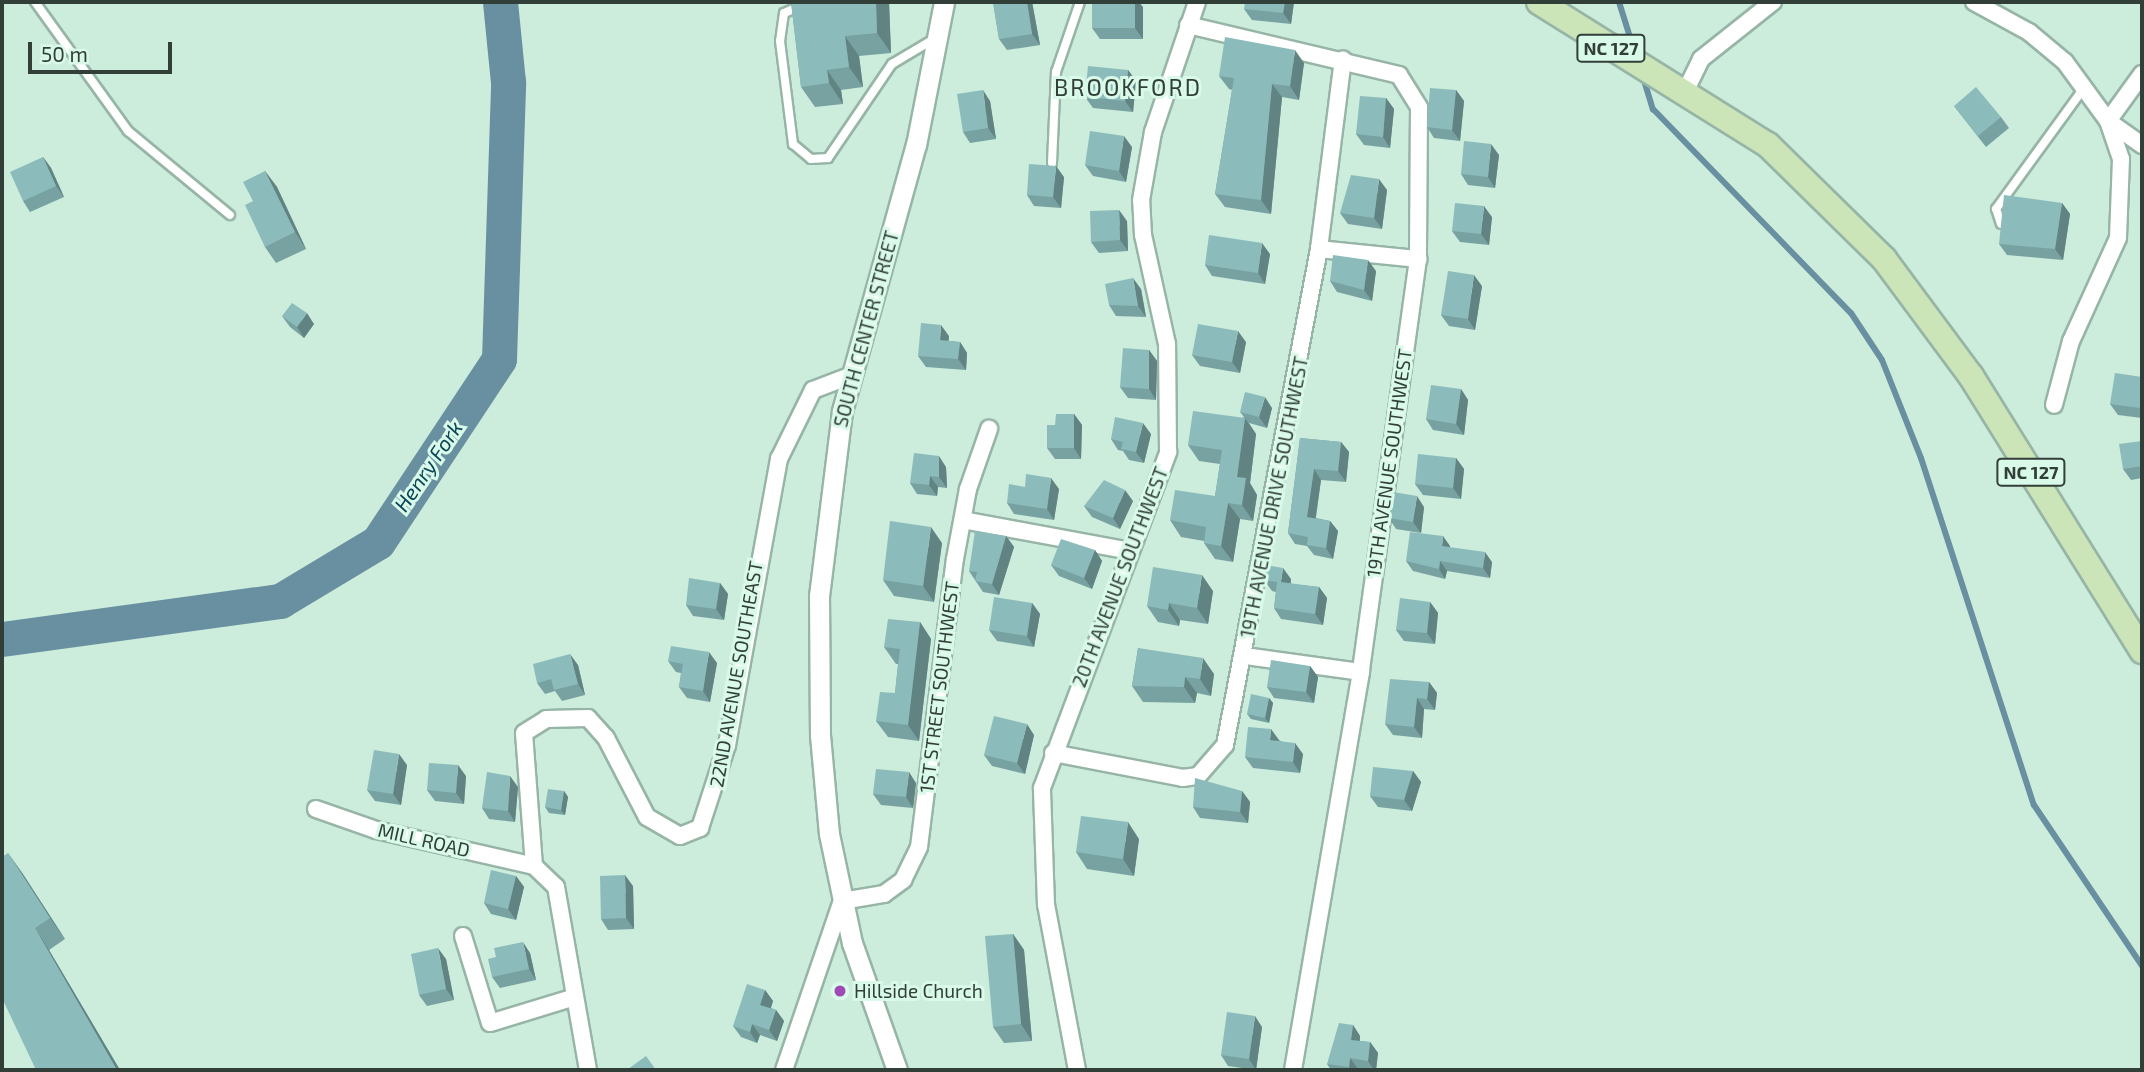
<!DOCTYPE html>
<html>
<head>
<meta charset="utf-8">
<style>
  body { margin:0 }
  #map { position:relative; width:2144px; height:1072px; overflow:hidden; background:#ccecdc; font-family:"Exo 2",sans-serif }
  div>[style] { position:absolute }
  .stream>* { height:6px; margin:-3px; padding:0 3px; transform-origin:3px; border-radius:3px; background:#6890a1 }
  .river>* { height:35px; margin:-17.5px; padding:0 17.5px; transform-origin:17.5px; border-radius:17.5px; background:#6890a1 }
  .roads { filter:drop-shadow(2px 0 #97b5a6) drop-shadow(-2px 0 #97b5a6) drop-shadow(0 2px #97b5a6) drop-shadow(0 -2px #97b5a6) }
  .service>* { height:8px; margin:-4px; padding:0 4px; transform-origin:4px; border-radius:4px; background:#fff }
  .minor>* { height:16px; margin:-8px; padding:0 8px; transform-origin:8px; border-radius:8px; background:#fff }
  .tertiary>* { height:19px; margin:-9.5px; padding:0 9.5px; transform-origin:9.5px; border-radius:9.5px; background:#fff }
  .primary>* { height:24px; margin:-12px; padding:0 12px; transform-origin:12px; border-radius:12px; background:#cbe4b8 }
  .wall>* { inset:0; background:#78a2a1 }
  .shaded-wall>* { inset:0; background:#618483 }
  .building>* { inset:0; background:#8bbcbb }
  .dots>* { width:19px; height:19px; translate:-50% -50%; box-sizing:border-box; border:4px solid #d9f9e9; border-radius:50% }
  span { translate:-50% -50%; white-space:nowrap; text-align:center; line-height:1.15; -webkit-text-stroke:6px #d9f9e9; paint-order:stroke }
  .shield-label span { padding:2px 5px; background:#d9f9e9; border:2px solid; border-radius:5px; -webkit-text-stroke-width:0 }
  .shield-label { font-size:18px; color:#323f39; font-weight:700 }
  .street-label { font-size:19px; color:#323f39 }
  .poi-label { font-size:19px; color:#323f39 }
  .left { translate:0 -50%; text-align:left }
  .water-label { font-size:21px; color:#0a4558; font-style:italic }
  .quarter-label { font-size:23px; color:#323f39; letter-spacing:2px }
  .frame { position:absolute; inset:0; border:4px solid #323f39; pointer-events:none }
  .scale { position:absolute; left:28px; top:42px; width:144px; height:32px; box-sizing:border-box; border:4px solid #323f39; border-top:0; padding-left:9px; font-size:21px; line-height:24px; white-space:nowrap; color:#323f39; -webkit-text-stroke:5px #d9f9e9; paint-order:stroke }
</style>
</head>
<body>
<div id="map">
  <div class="stream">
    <div style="left:1619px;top:2px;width:53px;rotate:72.6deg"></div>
    <div style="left:1643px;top:77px;width:34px;rotate:73deg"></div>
    <div style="left:1653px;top:109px;width:284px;rotate:45.9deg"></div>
    <div style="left:1851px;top:313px;width:56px;rotate:56.6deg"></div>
    <div style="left:1882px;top:360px;width:105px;rotate:68.3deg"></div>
    <div style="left:1921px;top:458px;width:365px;rotate:72deg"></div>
    <div style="left:2034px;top:805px;width:194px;rotate:56.1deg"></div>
  </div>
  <div class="river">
    <div style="left:2px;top:639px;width:281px;rotate:-7.8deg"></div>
    <div style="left:280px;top:601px;width:114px;rotate:-31deg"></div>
    <div style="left:378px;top:542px;width:219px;rotate:-56.5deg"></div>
    <div style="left:499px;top:359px;width:277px;rotate:-88.1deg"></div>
    <div style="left:508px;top:82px;width:80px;rotate:-95.7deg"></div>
  </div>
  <div class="roads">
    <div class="service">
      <div style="left:35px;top:2px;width:159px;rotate:54.2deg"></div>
      <div style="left:128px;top:131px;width:132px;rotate:39.5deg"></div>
      <div style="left:809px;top:2px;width:27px;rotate:156deg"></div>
      <div style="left:784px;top:13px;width:28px;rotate:98deg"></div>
      <div style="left:780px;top:41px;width:104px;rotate:82.8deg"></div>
      <div style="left:793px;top:144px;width:23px;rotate:40deg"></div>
      <div style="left:811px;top:159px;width:17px;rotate:-3deg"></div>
      <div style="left:828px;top:158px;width:114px;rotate:-55.8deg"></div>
      <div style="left:892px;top:64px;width:49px;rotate:-30.8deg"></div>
      <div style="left:1052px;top:163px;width:91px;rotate:-87.5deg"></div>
      <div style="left:1056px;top:72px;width:74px;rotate:-71.1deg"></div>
      <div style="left:2001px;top:224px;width:16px;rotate:-108deg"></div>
      <div style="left:1996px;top:209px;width:150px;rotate:-54deg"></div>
    </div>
    <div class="minor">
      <div style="left:1974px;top:2px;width:63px;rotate:28.6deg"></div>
      <div style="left:2029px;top:32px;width:47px;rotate:39.8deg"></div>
      <div style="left:2065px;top:62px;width:73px;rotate:53.9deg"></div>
      <div style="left:2108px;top:121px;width:40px;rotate:71.1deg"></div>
      <div style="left:2121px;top:159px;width:79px;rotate:92.2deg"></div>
      <div style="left:2118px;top:238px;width:113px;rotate:114.5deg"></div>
      <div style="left:2071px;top:341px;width:66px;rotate:104.9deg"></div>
      <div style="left:1188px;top:25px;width:217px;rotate:13.3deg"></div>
      <div style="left:1399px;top:75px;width:38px;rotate:58deg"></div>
      <div style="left:1419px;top:107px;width:152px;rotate:90.4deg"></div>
      <div style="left:1418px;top:259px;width:417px;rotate:97.9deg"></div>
      <div style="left:1361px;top:672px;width:404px;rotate:99.7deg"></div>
      <div style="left:1684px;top:94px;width:39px;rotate:-64deg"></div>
      <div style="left:1701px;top:59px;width:92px;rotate:-38.4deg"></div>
      <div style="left:2108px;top:121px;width:58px;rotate:-54.1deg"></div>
      <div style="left:2108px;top:121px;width:42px;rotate:35.2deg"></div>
      <div style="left:1319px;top:249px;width:100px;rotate:5.8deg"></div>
      <div style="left:963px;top:520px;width:170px;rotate:10.5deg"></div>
      <div style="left:1245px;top:656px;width:117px;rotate:7.9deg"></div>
      <div style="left:1053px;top:753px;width:132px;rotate:10.9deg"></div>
      <div style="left:1183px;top:778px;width:15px;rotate:-8deg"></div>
      <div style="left:1198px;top:776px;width:41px;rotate:-48.9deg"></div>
      <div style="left:1225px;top:745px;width:505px;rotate:-79.27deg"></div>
      <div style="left:1319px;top:249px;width:191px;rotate:-82.8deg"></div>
      <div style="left:316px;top:809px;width:64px;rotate:19.3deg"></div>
      <div style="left:376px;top:830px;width:162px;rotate:12.8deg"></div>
      <div style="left:463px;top:936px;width:91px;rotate:72.8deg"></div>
      <div style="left:490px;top:1023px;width:86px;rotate:-17deg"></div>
      <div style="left:588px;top:1070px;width:186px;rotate:-99.9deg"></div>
      <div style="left:556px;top:887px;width:30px;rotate:-136deg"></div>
      <div style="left:534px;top:866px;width:133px;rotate:-94.3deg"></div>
      <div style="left:524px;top:733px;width:26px;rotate:-32deg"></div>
      <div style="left:546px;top:719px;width:42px;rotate:-1.4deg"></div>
      <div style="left:588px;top:718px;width:27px;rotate:48deg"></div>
      <div style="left:606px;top:738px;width:89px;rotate:62.6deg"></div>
      <div style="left:647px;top:817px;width:38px;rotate:30deg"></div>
      <div style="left:680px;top:836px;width:22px;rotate:-22deg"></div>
      <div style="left:700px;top:828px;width:87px;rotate:-72deg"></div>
      <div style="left:727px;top:745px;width:291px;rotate:-79.7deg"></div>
      <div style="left:779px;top:459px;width:77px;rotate:-63.8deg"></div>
      <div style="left:813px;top:390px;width:40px;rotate:-21deg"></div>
      <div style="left:784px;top:1070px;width:179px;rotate:-71.1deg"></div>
      <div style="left:842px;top:901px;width:43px;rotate:-9.5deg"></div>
      <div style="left:884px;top:894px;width:24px;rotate:-36deg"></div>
      <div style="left:903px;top:880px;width:37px;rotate:-64deg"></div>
      <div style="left:919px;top:847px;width:290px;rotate:-82.9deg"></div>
      <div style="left:955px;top:559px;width:71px;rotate:-79.5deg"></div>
      <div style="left:968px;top:489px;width:64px;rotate:-70.7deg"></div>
      <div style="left:1077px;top:1070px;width:168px;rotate:-100.6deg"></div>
      <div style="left:1046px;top:905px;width:117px;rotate:-92deg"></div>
      <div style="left:1042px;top:788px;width:359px;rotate:-69.4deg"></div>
      <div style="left:1168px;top:452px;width:108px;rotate:-90.5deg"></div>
      <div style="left:1167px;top:344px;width:112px;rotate:-102.4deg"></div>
      <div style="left:1143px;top:235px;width:35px;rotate:-93deg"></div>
      <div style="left:1141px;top:200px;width:69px;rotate:-80deg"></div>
      <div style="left:1153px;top:132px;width:137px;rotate:-71.3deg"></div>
    </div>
    <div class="tertiary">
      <div style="left:897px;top:1070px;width:135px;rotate:-109.5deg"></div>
      <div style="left:852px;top:943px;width:111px;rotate:-101.9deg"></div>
      <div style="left:829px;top:834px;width:98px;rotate:-95.2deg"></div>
      <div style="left:820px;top:736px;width:140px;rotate:-90.4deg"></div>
      <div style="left:819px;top:596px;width:186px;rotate:-82.9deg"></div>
      <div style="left:842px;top:411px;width:276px;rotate:-74.5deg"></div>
      <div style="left:916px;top:145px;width:146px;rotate:-78.9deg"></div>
    </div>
    <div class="primary">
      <div style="left:1539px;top:2px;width:270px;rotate:32deg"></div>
      <div style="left:1768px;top:145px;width:163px;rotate:44.5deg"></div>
      <div style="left:1884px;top:259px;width:146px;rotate:53.4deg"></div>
      <div style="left:1971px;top:376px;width:324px;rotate:58.1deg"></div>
    </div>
  </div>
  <div class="wall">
    <div style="clip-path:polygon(791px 2px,889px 2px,891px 53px,859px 56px,863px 87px,841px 90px,843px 104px,815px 107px,801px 87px)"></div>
    <div style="clip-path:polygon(993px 2px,1032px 2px,1040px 45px,1007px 50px,999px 39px)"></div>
    <div style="clip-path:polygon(1294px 2px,1291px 24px,1252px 20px,1244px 9px)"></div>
    <div style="clip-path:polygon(1143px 7px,1143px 39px,1100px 39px,1092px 28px)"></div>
    <div style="clip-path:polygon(1304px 63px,1299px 100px,1282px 97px,1271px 214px,1225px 207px,1215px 194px,1232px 90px,1229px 89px,1219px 76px)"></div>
    <div style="clip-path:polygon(1128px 70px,1136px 81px,1133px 112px,1093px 108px,1085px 97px)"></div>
    <div style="clip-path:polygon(1456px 90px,1464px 101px,1460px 141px,1434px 138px,1427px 127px)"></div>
    <div style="clip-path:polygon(1386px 98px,1394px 109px,1390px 148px,1364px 145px,1356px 134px)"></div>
    <div style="clip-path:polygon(990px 101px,996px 139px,970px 143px,963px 132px)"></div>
    <div style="clip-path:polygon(1954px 106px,2001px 117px,2009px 128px,1986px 147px)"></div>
    <div style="clip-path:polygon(1132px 147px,1126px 182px,1093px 176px,1085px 165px)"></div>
    <div style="clip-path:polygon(1499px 155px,1495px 188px,1468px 185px,1461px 174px)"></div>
    <div style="clip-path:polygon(43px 157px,51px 168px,64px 197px,30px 212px,23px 201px)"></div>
    <div style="clip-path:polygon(265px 171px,277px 187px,306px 249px,276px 263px,265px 247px,253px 201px)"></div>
    <div style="clip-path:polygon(1064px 177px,1061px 208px,1034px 206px,1027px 195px)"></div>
    <div style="clip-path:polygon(1387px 190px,1382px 229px,1348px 224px,1340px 213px)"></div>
    <div style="clip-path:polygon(2062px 203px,2070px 214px,2063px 260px,2007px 255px,1999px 244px)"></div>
    <div style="clip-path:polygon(1492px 217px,1489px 245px,1460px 242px,1452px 231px)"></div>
    <div style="clip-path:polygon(1127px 221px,1128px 251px,1099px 253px,1091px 242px)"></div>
    <div style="clip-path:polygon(1270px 254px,1265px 284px,1212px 276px,1205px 265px)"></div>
    <div style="clip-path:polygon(1376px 271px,1372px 301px,1337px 292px,1330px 281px)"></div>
    <div style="clip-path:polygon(1482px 286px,1475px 330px,1449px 326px,1441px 315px)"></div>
    <div style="clip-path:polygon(1141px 289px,1146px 317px,1116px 316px,1109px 305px)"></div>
    <div style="clip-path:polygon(282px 316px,314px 324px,304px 338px,290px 327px)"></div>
    <div style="clip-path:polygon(949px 336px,948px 341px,960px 342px,967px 353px,966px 370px,926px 367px,918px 356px)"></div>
    <div style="clip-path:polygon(1246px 342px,1240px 373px,1200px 366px,1192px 355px)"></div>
    <div style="clip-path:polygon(1149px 350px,1157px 361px,1156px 400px,1128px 398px,1120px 387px)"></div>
    <div style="clip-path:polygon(2142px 377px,2142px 418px,2118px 415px,2110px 404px)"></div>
    <div style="clip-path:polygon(1461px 389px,1468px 400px,1464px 435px,1433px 430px,1426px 419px)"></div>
    <div style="clip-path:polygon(1272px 408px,1267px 428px,1249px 423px,1256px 434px,1250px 483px,1257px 495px,1253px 521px,1240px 519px,1233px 562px,1215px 559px,1204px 543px,1204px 541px,1181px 537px,1170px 520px,1215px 496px,1220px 464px,1199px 461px,1188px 445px,1244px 417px,1240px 412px)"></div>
    <div style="clip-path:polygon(1074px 414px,1082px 425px,1081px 459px,1055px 459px,1047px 448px,1055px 425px)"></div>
    <div style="clip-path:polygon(1151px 434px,1144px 463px,1129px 460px,1123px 451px,1118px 450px,1111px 439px)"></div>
    <div style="clip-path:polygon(1300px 438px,1341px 442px,1349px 452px,1346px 482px,1321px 480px,1316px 518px,1330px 521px,1338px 531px,1333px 559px,1314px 555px,1307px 546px,1295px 544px,1288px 533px)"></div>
    <div style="clip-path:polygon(2142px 441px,2142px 478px,2131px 480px,2123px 469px)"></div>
    <div style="clip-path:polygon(1456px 458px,1464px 469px,1461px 499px,1423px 495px,1415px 484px)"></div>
    <div style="clip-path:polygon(946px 467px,947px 488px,938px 487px,937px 496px,917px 494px,910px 483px)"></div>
    <div style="clip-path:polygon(1025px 487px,1059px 489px,1054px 520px,1014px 514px,1007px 503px)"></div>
    <div style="clip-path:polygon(1133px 501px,1120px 529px,1092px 517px,1084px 506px)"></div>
    <div style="clip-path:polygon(1424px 507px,1421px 533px,1396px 529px,1389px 518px)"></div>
    <div style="clip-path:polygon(1006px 536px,1014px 547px,999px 595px,983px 592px,969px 571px)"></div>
    <div style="clip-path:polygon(942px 543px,934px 602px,894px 596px,883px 580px)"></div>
    <div style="clip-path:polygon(1450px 546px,1450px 548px,1492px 562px,1490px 578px,1447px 571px,1445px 579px,1413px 571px,1406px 561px)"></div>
    <div style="clip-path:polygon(1095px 550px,1102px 561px,1092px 589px,1059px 576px,1051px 565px)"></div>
    <div style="clip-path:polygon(1291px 579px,1291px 584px,1319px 587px,1327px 598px,1323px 625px,1281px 619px,1274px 608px,1276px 592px,1272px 591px,1264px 580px)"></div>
    <div style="clip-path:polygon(720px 583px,728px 594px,724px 620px,693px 616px,686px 605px)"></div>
    <div style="clip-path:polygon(1213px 591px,1208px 624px,1180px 620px,1179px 626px,1158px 622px,1147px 606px)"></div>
    <div style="clip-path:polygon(1430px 602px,1438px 613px,1435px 644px,1404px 641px,1396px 630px)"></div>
    <div style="clip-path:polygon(1032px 603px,1040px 614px,1034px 647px,997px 641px,989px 630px)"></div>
    <div style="clip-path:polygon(920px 622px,931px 639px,919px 741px,888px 737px,876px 721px,895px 693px,898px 664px,896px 664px,884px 647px)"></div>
    <div style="clip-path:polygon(1138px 648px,1214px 674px,1211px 696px,1197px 693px,1195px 703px,1143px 702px,1132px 686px)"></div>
    <div style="clip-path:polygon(668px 661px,717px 663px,710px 702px,687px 698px,679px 687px,681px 673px,676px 672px)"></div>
    <div style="clip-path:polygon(578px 665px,585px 695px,562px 701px,555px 691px,545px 694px,537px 683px)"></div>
    <div style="clip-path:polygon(1310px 666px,1318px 677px,1314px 703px,1274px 698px,1267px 687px)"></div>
    <div style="clip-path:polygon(1429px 682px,1437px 693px,1435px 710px,1424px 709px,1422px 738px,1393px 735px,1385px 724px)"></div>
    <div style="clip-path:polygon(1269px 698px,1273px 703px,1269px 723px,1251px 719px,1247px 714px)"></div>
    <div style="clip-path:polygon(1034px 735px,1025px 774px,992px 766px,984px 755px)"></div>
    <div style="clip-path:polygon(1279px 740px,1303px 754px,1300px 773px,1253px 768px,1245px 757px)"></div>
    <div style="clip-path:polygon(407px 765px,401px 805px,375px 801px,367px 790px)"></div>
    <div style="clip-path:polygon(1413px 771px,1421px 782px,1412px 811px,1378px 807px,1370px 796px)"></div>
    <div style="clip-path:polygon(466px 776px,464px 804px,435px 801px,427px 790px)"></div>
    <div style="clip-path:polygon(916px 783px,913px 808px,881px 805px,873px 794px)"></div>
    <div style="clip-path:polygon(518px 787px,515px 822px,489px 819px,482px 808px)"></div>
    <div style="clip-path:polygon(564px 791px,568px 797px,565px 815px,549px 813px,545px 807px)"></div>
    <div style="clip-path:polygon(1242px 791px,1250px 802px,1248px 823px,1200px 818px,1193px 807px)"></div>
    <div style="clip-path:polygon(1139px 839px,1134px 876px,1087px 869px,1076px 852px)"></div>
    <div style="clip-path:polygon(8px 853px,65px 939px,49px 950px,120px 1070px,36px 1070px)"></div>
    <div style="clip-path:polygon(516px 876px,524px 887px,516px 920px,491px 914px,484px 903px)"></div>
    <div style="clip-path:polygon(633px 886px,634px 929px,608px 930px,601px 919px)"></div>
    <div style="clip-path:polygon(1013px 934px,1024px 950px,1032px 1041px,1004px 1043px,993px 1027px)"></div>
    <div style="clip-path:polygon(530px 953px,536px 980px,500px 988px,492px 977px)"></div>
    <div style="clip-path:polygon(446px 959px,454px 1000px,427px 1006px,419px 995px)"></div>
    <div style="clip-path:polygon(765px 990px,773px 1001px,771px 1008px,776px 1010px,784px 1021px,777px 1041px,760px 1035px,757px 1043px,741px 1037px,733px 1026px)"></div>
    <div style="clip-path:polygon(1353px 1025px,1360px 1036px,1360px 1041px,1370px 1042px,1378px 1053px,1376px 1070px,1331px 1070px,1327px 1064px)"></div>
    <div style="clip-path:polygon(1262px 1027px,1256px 1070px,1228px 1066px,1221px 1055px)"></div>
  </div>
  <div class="shaded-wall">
    <div style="clip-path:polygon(876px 2px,889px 2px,891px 53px,877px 33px)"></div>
    <div style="clip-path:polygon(1027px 2px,1032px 2px,1040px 45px,1032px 34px)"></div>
    <div style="clip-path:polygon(1135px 2px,1139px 2px,1143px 7px,1143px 39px,1135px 28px)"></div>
    <div style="clip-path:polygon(1285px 2px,1294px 2px,1291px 24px,1283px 13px)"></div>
    <div style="clip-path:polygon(845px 36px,859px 56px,863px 87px,849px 67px)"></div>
    <div style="clip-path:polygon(1295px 50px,1304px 63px,1299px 100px,1290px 86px)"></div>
    <div style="clip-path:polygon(827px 70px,841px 90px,843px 104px,829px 83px)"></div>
    <div style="clip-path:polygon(1128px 70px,1136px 81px,1133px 112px,1125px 101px)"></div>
    <div style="clip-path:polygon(1272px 84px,1282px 97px,1271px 214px,1261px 200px)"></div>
    <div style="clip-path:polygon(983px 90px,990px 101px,996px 139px,988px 128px)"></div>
    <div style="clip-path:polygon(1456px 90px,1464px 101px,1460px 141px,1452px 130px)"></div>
    <div style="clip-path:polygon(1386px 98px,1394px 109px,1390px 148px,1383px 137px)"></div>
    <div style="clip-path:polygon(1124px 136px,1132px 147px,1126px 182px,1119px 171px)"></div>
    <div style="clip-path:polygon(1491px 144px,1499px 155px,1495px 188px,1488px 177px)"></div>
    <div style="clip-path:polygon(43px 157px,51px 168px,64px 197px,56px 186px)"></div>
    <div style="clip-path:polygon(1056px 166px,1064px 177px,1061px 208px,1053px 197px)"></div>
    <div style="clip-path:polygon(265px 171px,277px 187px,306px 249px,295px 232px)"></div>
    <div style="clip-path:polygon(1379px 179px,1387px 190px,1382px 229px,1374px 218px)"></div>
    <div style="clip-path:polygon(2062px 203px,2070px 214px,2063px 260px,2055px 249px)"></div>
    <div style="clip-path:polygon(1484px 206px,1492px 217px,1489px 245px,1481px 234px)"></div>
    <div style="clip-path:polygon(1119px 210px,1127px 221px,1128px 251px,1120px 240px)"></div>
    <div style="clip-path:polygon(1262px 243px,1270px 254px,1265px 284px,1258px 273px)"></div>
    <div style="clip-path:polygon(1368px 260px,1376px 271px,1372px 301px,1364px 290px)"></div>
    <div style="clip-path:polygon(1474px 275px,1482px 286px,1475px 330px,1468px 319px)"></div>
    <div style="clip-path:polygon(1133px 278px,1141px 289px,1146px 317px,1138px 306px)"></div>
    <div style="clip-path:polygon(307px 313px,314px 324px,304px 338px,297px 327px)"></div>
    <div style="clip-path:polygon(941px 325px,949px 336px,948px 351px,940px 340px)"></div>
    <div style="clip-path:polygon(1238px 331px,1246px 342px,1240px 373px,1232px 362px)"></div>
    <div style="clip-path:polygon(960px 342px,967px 353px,966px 370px,958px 359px)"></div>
    <div style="clip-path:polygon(1149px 350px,1157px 361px,1156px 400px,1149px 389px)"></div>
    <div style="clip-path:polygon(1461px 389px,1468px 400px,1464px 435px,1456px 424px)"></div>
    <div style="clip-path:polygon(2142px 391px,2142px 412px,2140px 408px)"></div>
    <div style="clip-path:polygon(1265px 397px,1272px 408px,1267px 428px,1259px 417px)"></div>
    <div style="clip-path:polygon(1074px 414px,1082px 425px,1081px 459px,1074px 448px)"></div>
    <div style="clip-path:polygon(1245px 418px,1256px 434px,1250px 483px,1257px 495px,1253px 521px,1242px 505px,1237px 477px)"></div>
    <div style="clip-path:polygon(1143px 423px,1151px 434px,1144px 463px,1136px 452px)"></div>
    <div style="clip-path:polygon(1341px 442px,1349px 452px,1346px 482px,1338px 471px)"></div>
    <div style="clip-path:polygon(939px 456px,946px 467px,947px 488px,939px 477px)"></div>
    <div style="clip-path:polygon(1456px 458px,1464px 469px,1461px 499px,1453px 488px)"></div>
    <div style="clip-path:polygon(1314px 469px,1321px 480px,1314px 527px,1307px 517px)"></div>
    <div style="clip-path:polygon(930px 476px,938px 487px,937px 496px,929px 485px)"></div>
    <div style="clip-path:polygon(1051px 478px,1059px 489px,1054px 520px,1047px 509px)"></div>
    <div style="clip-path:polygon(1125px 490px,1133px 501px,1120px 529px,1113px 518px)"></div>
    <div style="clip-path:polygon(1417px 496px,1424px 507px,1421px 533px,1413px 522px)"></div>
    <div style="clip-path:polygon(1228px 503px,1240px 519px,1233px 562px,1221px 546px)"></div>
    <div style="clip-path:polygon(1330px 521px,1338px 531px,1333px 559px,1326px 548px)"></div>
    <div style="clip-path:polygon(931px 527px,942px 543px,934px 602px,923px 586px)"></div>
    <div style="clip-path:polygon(1006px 536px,1014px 547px,999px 595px,992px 584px)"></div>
    <div style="clip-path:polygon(1443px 536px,1450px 546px,1449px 556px,1442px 546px)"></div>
    <div style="clip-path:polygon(1095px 550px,1102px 561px,1092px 589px,1084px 578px)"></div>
    <div style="clip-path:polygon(1485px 552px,1492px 562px,1490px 578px,1483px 568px)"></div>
    <div style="clip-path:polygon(1440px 561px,1447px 571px,1445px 579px,1439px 569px)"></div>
    <div style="clip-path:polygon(1283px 568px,1291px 579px,1289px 593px,1281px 582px)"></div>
    <div style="clip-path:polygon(1202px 575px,1213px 591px,1208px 624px,1197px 608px)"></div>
    <div style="clip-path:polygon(720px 583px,728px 594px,724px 620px,716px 609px)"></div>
    <div style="clip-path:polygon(1319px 587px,1327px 598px,1323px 625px,1315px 614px)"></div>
    <div style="clip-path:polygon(1430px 602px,1438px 613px,1435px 644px,1427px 633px)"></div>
    <div style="clip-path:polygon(1032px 603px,1040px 614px,1034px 647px,1027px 636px)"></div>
    <div style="clip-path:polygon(1169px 603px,1180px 620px,1179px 626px,1168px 610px)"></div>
    <div style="clip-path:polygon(920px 622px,931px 639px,919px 741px,908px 725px)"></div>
    <div style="clip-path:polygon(709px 652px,717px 663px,710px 702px,703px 691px)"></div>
    <div style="clip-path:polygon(570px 654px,578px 665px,585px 695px,578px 684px)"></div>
    <div style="clip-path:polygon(1203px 658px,1214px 674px,1211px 696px,1200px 679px)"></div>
    <div style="clip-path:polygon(1310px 666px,1318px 677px,1314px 703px,1306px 692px)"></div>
    <div style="clip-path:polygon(1185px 677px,1197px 693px,1195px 703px,1184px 687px)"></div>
    <div style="clip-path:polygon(1429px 682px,1437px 693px,1435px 710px,1427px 699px)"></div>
    <div style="clip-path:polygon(1269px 698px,1273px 703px,1269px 723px,1265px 718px)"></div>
    <div style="clip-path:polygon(1417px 698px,1424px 709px,1422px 738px,1414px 727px)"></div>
    <div style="clip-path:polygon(1027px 724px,1034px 735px,1025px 774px,1017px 763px)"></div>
    <div style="clip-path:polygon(1271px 729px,1279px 740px,1278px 751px,1270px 740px)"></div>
    <div style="clip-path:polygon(1295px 743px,1303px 754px,1300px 773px,1293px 762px)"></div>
    <div style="clip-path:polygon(399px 754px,407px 765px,401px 805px,393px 794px)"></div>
    <div style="clip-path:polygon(458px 765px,466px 776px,464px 804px,456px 793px)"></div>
    <div style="clip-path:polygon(1413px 771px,1421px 782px,1412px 811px,1404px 800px)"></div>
    <div style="clip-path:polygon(909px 772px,916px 783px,913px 808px,906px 797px)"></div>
    <div style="clip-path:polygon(510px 776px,518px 787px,515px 822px,508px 811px)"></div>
    <div style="clip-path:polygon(564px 791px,568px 797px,565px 815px,561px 810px)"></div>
    <div style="clip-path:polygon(1242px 791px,1250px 802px,1248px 823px,1240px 812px)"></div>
    <div style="clip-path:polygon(1128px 822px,1139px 839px,1134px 876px,1123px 859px)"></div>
    <div style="clip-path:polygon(8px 853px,23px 874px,65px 939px,50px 918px)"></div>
    <div style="clip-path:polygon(625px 875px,633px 886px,634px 929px,626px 918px)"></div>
    <div style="clip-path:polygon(516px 876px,524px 887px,516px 920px,508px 909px)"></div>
    <div style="clip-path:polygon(35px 928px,49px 950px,120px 1070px,117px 1070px)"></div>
    <div style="clip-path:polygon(1013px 934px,1024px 950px,1032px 1041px,1021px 1024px)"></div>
    <div style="clip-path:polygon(523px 942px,530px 953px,536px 980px,529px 969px)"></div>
    <div style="clip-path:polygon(438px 948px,446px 959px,454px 1000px,446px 989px)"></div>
    <div style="clip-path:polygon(765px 990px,773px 1001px,768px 1016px,760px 1005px)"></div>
    <div style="clip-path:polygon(776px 1010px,784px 1021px,777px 1041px,769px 1030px)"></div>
    <div style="clip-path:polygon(1255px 1016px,1262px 1027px,1256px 1070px,1249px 1059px)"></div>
    <div style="clip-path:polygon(752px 1024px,760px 1035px,757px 1043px,750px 1032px)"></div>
    <div style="clip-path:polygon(1353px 1025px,1360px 1036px,1359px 1051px,1351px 1040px)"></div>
    <div style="clip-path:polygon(1370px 1042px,1378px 1053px,1376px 1070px,1374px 1070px,1368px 1061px)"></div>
    <div style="clip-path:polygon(1350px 1058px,1358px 1069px,1358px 1070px,1351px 1070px,1349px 1067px)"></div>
  </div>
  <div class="building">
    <div style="clip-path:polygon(791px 2px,876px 2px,877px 33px,845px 36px,849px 67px,827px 70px,829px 83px,801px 87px)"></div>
    <div style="clip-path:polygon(993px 2px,1027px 2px,1032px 34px,999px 39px)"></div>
    <div style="clip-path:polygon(1092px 2px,1135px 2px,1135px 28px,1092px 28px)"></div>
    <div style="clip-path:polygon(1245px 2px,1285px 2px,1283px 13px,1244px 9px)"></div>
    <div style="clip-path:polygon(1225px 37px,1295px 50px,1290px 86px,1272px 84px,1261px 200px,1215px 194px,1234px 78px,1219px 76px)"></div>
    <div style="clip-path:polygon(1088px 66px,1128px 70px,1125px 101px,1085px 97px)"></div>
    <div style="clip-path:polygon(1976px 87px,2001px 117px,1978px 136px,1954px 106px)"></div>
    <div style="clip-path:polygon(1430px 88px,1456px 90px,1452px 130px,1427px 127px)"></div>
    <div style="clip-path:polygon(983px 90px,988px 128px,963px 132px,957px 94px)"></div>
    <div style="clip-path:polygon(1360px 96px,1386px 98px,1383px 137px,1356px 134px)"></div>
    <div style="clip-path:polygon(1090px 131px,1124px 136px,1119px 171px,1085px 165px)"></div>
    <div style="clip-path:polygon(1464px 141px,1491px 144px,1488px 177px,1461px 174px)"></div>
    <div style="clip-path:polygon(43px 157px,56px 186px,23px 201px,10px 172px)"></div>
    <div style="clip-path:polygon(1029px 164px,1056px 166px,1053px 197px,1027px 195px)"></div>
    <div style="clip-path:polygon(265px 171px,295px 232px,265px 247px,245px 205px,253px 201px,243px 182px)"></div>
    <div style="clip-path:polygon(1351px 175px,1379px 179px,1374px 218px,1340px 213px)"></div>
    <div style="clip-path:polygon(2004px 195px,2062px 203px,2055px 249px,1999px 244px)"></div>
    <div style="clip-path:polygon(1455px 203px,1484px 206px,1481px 234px,1452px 231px)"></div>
    <div style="clip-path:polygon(1119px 210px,1120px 240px,1091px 242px,1090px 211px)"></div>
    <div style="clip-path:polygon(1209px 235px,1262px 243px,1258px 273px,1205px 265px)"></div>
    <div style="clip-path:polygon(1333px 255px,1368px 260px,1364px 290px,1330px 281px)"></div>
    <div style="clip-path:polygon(1448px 271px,1474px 275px,1468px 319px,1441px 315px)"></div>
    <div style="clip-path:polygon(1133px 278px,1138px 306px,1109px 305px,1105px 284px)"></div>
    <div style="clip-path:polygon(292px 303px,307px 313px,297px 327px,282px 316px)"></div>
    <div style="clip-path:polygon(921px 323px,941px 325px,940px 340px,960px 342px,958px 359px,918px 356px)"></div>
    <div style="clip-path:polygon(1198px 324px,1238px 331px,1232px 362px,1192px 355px)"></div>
    <div style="clip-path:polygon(1123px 348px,1149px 350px,1149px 389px,1120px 387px)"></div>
    <div style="clip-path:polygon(2115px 373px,2142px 377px,2142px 391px,2140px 408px,2110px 404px)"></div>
    <div style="clip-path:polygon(1431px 385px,1461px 389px,1456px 424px,1426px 419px)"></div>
    <div style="clip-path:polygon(1245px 392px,1265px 397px,1259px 417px,1240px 412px)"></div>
    <div style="clip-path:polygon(1193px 411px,1245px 418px,1237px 477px,1246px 478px,1242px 505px,1228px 503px,1221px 546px,1204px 543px,1206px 527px,1170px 520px,1175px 490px,1215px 496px,1222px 450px,1188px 445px)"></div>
    <div style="clip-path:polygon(1056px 414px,1074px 414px,1074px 448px,1047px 448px,1047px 425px,1055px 425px)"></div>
    <div style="clip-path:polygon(1115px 417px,1143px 423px,1136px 452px,1121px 449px,1123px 442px,1111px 439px)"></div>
    <div style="clip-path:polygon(1300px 438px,1341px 442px,1338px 471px,1314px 469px,1307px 517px,1330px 521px,1326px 548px,1307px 545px,1308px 537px,1288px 533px)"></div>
    <div style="clip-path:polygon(2142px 441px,2142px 466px,2123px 469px,2119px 444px)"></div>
    <div style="clip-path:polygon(914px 453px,939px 456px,939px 477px,930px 476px,929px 485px,910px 483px)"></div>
    <div style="clip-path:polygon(1418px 454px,1456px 458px,1453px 488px,1415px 484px)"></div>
    <div style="clip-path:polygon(1026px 474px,1051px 478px,1047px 509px,1007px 503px,1009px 484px,1025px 487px)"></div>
    <div style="clip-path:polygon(1104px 480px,1125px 490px,1113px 518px,1084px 506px)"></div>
    <div style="clip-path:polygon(1393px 492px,1417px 496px,1413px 522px,1389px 518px)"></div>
    <div style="clip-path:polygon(890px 521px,931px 527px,923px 586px,883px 580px)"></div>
    <div style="clip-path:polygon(975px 531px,1006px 536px,992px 584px,975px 581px,977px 572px,969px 571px)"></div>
    <div style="clip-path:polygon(1410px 532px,1443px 536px,1442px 546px,1485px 552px,1483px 568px,1440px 561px,1439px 569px,1406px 561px)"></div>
    <div style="clip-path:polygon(1061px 539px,1095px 550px,1084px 578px,1051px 565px)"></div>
    <div style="clip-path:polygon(1266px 565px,1283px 568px,1281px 582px,1319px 587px,1315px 614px,1274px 608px,1277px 582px,1264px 580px)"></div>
    <div style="clip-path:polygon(1153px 567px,1202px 575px,1197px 608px,1169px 603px,1168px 610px,1147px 606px)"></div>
    <div style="clip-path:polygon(689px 578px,720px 583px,716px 609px,686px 605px)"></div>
    <div style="clip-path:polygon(994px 597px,1032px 603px,1027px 636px,989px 630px)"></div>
    <div style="clip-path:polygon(1400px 598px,1430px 602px,1427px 633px,1396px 630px)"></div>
    <div style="clip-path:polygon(888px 619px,920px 622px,908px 725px,876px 721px,880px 692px,895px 693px,900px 649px,884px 647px)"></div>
    <div style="clip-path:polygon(671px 646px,709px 652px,703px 691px,679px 687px,683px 664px,668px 661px)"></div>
    <div style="clip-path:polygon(1138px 648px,1203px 658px,1200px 679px,1185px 677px,1184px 687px,1132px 686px)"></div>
    <div style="clip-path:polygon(570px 654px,578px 684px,554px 690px,551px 679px,537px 683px,533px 664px)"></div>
    <div style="clip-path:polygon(1271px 660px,1310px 666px,1306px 692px,1267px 687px)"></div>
    <div style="clip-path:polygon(1390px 679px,1429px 682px,1427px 699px,1417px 698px,1414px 727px,1385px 724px)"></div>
    <div style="clip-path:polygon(1251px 694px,1269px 698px,1265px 718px,1247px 714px)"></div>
    <div style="clip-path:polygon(994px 716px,1027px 724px,1017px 763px,984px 755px)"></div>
    <div style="clip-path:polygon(1248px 727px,1271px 729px,1270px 740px,1295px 743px,1293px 762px,1245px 757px)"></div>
    <div style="clip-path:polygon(374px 750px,399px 754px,393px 794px,367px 790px)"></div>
    <div style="clip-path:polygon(429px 763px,458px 765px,456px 793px,427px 790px)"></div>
    <div style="clip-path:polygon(1373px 767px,1413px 771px,1404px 800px,1370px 796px)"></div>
    <div style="clip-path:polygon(876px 769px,909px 772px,906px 797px,873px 794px)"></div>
    <div style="clip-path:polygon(487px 772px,510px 776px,508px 811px,482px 808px)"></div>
    <div style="clip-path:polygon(1195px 778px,1242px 791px,1240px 812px,1193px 807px)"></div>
    <div style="clip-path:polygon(548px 789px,564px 791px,561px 810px,545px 807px)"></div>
    <div style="clip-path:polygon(1081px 816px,1128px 822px,1123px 859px,1076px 852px)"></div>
    <div style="clip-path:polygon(8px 853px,50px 918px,35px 928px,117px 1070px,36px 1070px,2px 998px,2px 857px)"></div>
    <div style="clip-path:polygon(491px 870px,516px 876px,508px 909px,484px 903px)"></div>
    <div style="clip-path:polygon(625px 875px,626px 918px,601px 919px,600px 876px)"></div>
    <div style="clip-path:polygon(1013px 934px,1021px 1024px,993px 1027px,985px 936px)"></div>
    <div style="clip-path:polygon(523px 942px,529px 969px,492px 977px,488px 959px,496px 957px,494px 948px)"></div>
    <div style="clip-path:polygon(438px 948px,446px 989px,419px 995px,411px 954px)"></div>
    <div style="clip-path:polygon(747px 984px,765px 990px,760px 1005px,776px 1010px,769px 1030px,752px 1024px,750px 1032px,733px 1026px)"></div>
    <div style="clip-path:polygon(1227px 1012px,1255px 1016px,1249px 1059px,1221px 1055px)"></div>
    <div style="clip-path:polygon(1339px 1023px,1353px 1025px,1351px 1040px,1370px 1042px,1368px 1061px,1350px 1058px,1349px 1067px,1327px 1064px)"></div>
    <div style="clip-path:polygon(646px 1056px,656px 1070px,629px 1070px,628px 1069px)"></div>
  </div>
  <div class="dots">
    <div style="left:840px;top:991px;background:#a04ab7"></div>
  </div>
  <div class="shield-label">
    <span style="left:1611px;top:48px">NC 127</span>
    <span style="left:2031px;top:472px">NC 127</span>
  </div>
  <div class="street-label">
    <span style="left:866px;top:329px;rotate:-75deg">SOUTH CENTER STREET</span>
    <span style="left:1389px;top:463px;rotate:-82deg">19TH AVENUE SOUTHWEST</span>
    <span style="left:1274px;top:497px;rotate:-79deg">19TH AVENUE DRIVE SOUTHWEST</span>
    <span style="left:1120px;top:577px;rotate:-69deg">20TH AVENUE SOUTHWEST</span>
    <span style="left:736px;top:674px;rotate:-80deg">22ND AVENUE SOUTHEAST</span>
    <span style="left:939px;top:687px;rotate:-83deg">1ST STREET SOUTHWEST</span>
    <span style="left:424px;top:840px;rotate:13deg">MILL ROAD</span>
  </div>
  <div class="poi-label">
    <span class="left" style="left:854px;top:991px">Hillside Church</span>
  </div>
  <div class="water-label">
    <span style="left:428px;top:466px;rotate:-56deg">Henry Fork</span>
  </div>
  <div class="quarter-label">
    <span style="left:1128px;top:87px">BROOKFORD</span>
  </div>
  <div class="frame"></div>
  <div class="scale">50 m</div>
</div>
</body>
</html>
